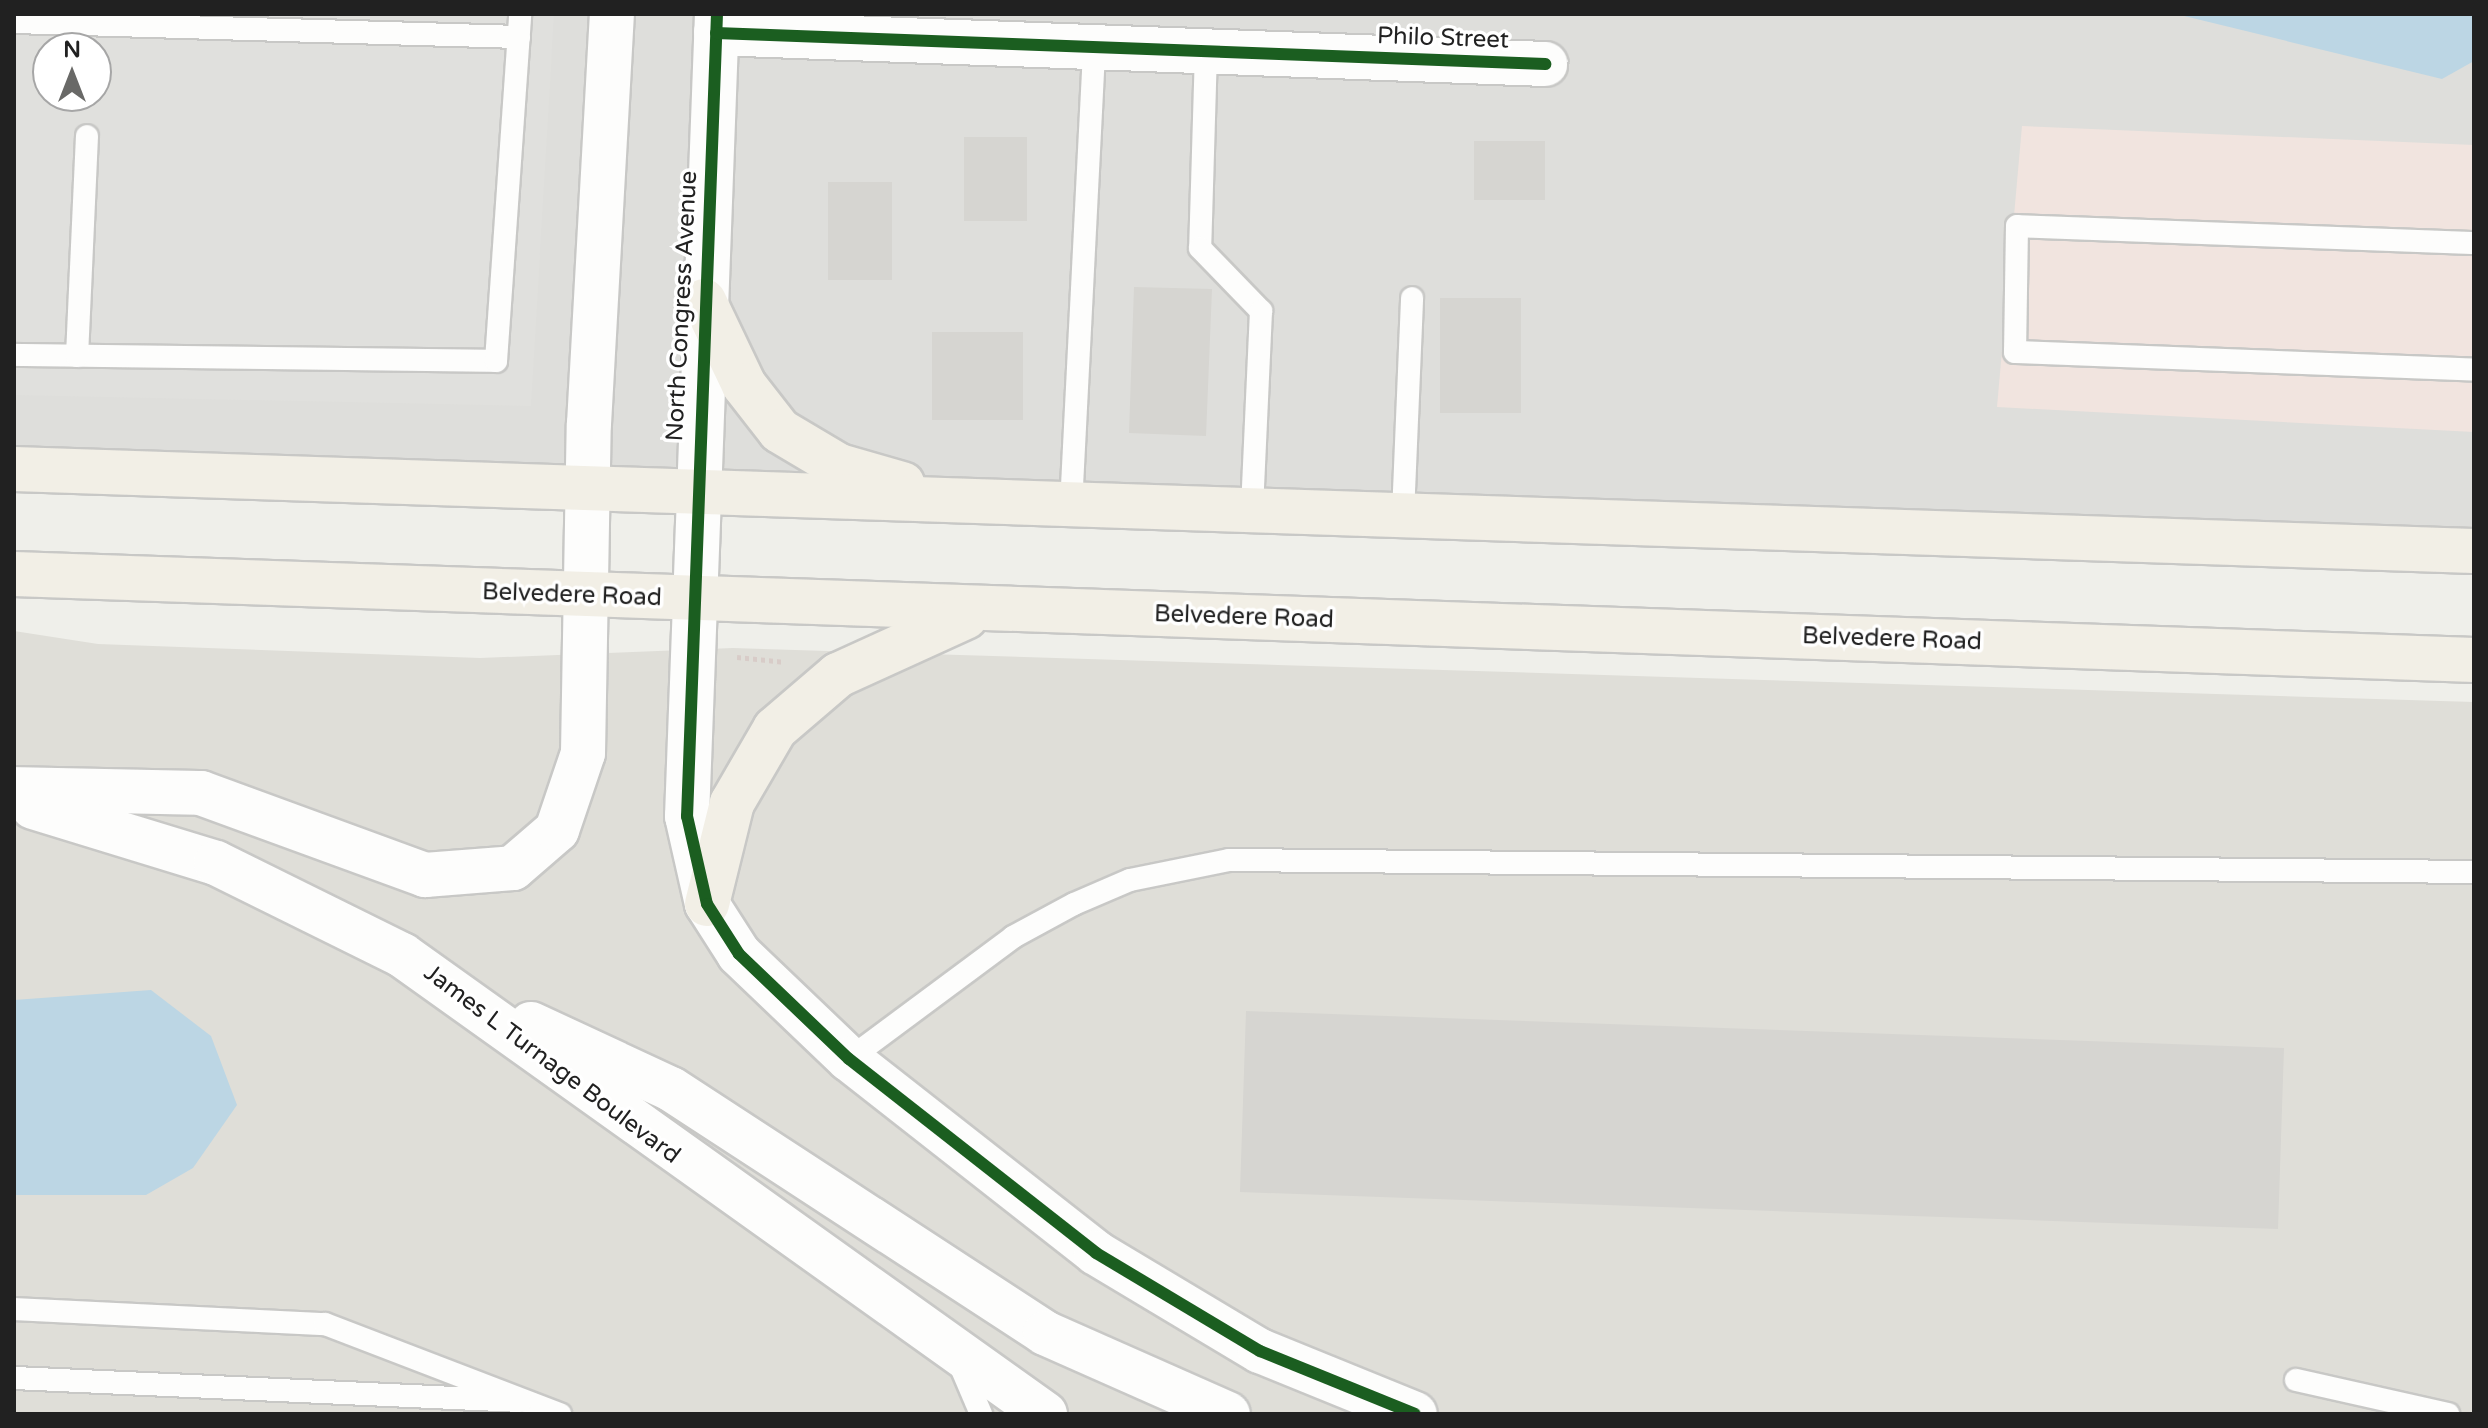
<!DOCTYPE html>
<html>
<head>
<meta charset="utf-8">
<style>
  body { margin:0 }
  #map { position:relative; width:2488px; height:1428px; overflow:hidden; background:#efefea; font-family:"Varela Round",sans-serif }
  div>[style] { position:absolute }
  .residential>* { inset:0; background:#dededb }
  .commercial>* { inset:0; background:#f1e4df }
  .airport>* { inset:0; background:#dfded8 }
  .parking>* { inset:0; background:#e0e0dd }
  .water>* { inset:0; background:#bcd6e4 }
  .building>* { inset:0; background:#d6d5d1 }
  .path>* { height:5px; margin-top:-2.5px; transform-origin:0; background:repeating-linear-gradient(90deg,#d8ccc8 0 4px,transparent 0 8px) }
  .roads { filter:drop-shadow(2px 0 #c8c8c6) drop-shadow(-2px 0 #c8c8c6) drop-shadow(0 2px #c8c8c6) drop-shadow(0 -2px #c8c8c6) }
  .service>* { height:22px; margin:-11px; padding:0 11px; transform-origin:11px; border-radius:11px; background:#fdfdfc }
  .minor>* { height:44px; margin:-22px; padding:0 22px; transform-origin:22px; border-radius:22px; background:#fdfdfc }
  .tertiary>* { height:44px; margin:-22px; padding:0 22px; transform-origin:22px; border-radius:22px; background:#fdfdfc }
  .primary>* { height:44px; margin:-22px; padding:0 22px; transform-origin:22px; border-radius:22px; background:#f2efe6 }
  .cycleway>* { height:12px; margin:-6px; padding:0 6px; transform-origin:6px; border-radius:6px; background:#1b5e20 }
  span { translate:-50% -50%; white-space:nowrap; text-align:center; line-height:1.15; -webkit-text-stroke:7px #fff; paint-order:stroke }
  .street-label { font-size:24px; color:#212121 }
  .frame { position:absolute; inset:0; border:16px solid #212121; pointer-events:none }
  .north { position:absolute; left:32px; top:32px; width:80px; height:80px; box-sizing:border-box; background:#fff; border:2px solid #a6a6a6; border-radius:50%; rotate:0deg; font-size:22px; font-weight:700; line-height:32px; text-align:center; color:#212121 }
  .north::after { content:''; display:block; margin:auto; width:28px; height:36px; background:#696967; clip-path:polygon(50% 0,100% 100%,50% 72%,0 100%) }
</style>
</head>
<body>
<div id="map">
  <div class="residential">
    <div style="clip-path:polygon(evenodd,14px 14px,2474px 14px,2474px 551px,14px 469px,14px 14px,48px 48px,96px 48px,96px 96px,48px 96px,48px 48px)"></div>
  </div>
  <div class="commercial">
    <div style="clip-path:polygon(2022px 126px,2474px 145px,2474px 432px,1997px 407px)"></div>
  </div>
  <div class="airport">
    <div style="clip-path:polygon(14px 631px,98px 644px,480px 658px,733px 648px,2474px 702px,2474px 1414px,14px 1414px)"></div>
  </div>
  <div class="parking">
    <div style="clip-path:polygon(evenodd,14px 14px,554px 14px,531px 406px,14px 395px,14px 14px,48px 48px,96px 48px,96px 96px,48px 96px,48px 48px)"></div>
  </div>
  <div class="water">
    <div style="clip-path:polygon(2176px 14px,2474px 14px,2474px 61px,2442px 79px)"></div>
    <div style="clip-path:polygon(151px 990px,211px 1036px,237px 1105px,193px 1168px,146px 1195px,14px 1195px,14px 1000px)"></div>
  </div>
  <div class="building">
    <div style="clip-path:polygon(964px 137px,1027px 137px,1027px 221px,964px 221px)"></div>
    <div style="clip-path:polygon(1474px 141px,1545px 141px,1545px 200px,1474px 200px)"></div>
    <div style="clip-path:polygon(828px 182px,892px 182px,892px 280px,828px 280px)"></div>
    <div style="clip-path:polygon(1134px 287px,1212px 289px,1206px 436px,1129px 433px)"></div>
    <div style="clip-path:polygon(1440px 298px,1521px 298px,1521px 413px,1440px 413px)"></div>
    <div style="clip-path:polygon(932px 332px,1023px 332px,1023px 420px,932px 420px)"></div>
    <div style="clip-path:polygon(1246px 1011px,2284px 1048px,2278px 1229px,1240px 1192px)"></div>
  </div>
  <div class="path">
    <div style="left:737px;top:657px;width:48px;rotate:5.9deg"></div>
  </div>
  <div class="roads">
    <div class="service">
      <div style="left:14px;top:22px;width:505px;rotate:1.7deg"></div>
      <div style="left:1206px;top:51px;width:197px;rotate:91.7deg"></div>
      <div style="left:1200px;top:248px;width:88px;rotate:45.9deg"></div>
      <div style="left:1261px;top:311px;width:200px;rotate:92.6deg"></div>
      <div style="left:2474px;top:243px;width:457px;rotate:-177.9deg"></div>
      <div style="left:2017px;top:226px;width:126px;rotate:90.9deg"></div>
      <div style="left:2015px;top:352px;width:459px;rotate:2.2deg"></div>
      <div style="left:14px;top:355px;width:482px;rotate:0.7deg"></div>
      <div style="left:496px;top:361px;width:348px;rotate:-86deg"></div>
      <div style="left:77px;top:356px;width:220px;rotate:-87.4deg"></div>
      <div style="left:1071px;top:506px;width:460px;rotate:-87.1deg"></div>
      <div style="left:1403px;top:515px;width:217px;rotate:-87.6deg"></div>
      <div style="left:849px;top:1059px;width:204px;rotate:-36.6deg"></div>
      <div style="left:1013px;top:937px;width:69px;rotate:-28.4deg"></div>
      <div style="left:1074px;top:904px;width:61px;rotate:-23.2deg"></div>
      <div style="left:1130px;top:880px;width:101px;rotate:-11.4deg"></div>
      <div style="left:1229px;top:860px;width:1245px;rotate:0.55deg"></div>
      <div style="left:14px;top:1309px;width:311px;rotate:2.8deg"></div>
      <div style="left:325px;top:1324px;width:252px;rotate:21deg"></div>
      <div style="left:958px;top:1360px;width:59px;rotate:66.9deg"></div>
      <div style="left:14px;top:1378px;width:507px;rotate:2.6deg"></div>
      <div style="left:2296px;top:1380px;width:156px;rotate:12.6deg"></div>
    </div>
    <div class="minor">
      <div style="left:716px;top:33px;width:830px;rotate:2.14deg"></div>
    </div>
    <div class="tertiary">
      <div style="left:717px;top:14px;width:803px;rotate:92.14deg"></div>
      <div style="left:687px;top:816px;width:90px;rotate:77.2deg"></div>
      <div style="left:707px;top:904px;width:59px;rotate:57.4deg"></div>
      <div style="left:739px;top:954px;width:152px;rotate:43.7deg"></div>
      <div style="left:849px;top:1059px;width:314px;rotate:38.1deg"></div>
      <div style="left:1096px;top:1253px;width:191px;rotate:30.9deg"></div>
      <div style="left:1260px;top:1351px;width:167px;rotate:22.1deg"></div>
      <div style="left:14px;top:789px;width:187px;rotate:1.2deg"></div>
      <div style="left:201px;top:793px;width:239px;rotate:20.1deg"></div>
      <div style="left:425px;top:875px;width:88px;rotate:-4.5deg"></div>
      <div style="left:513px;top:868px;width:58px;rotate:-40.8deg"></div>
      <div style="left:557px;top:830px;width:81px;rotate:-71.3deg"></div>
      <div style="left:583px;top:753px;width:329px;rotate:-89deg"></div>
      <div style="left:589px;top:424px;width:411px;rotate:-86.8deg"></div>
      <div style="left:33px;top:807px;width:191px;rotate:17deg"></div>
      <div style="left:216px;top:863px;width:208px;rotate:26.3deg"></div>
      <div style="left:402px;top:955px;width:790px;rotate:35.52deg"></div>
      <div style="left:531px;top:1024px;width:154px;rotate:24.9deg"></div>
      <div style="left:671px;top:1089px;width:447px;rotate:33.1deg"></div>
      <div style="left:1045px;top:1333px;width:200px;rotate:23.9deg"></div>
    </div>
    <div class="primary">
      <div style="left:704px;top:301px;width:93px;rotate:64.5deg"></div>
      <div style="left:744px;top:385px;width:58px;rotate:52deg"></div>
      <div style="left:780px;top:431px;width:69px;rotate:30.7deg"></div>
      <div style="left:839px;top:466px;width:66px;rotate:15.9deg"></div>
      <div style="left:14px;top:469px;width:2461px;rotate:1.91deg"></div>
      <div style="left:14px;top:574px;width:2462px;rotate:2deg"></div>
      <div style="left:707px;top:904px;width:104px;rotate:-76.1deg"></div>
      <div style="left:732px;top:803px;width:86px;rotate:-59.8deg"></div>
      <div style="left:775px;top:729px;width:83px;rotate:-40.6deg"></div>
      <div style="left:838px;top:675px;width:140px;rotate:-24.5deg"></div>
    </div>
  </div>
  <div class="cycleway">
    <div style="left:717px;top:14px;width:803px;rotate:92.14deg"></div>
    <div style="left:687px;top:816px;width:90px;rotate:77.2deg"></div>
    <div style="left:707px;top:904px;width:59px;rotate:57.4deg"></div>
    <div style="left:739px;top:954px;width:152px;rotate:43.7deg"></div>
    <div style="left:849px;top:1059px;width:314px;rotate:38.1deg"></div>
    <div style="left:1096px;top:1253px;width:191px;rotate:30.9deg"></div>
    <div style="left:1260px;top:1351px;width:167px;rotate:22.1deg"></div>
    <div style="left:716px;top:33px;width:830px;rotate:2.14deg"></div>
  </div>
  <div class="street-label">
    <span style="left:1443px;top:38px;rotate:2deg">Philo Street</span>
    <span style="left:682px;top:306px;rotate:-87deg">North Congress Avenue</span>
    <span style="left:572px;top:595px;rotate:2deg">Belvedere Road</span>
    <span style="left:1244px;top:617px;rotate:2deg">Belvedere Road</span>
    <span style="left:1892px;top:639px;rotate:2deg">Belvedere Road</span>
    <span style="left:552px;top:1064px;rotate:37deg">James L Turnage Boulevard</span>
  </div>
  <div class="frame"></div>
  <div class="north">N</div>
</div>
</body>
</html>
